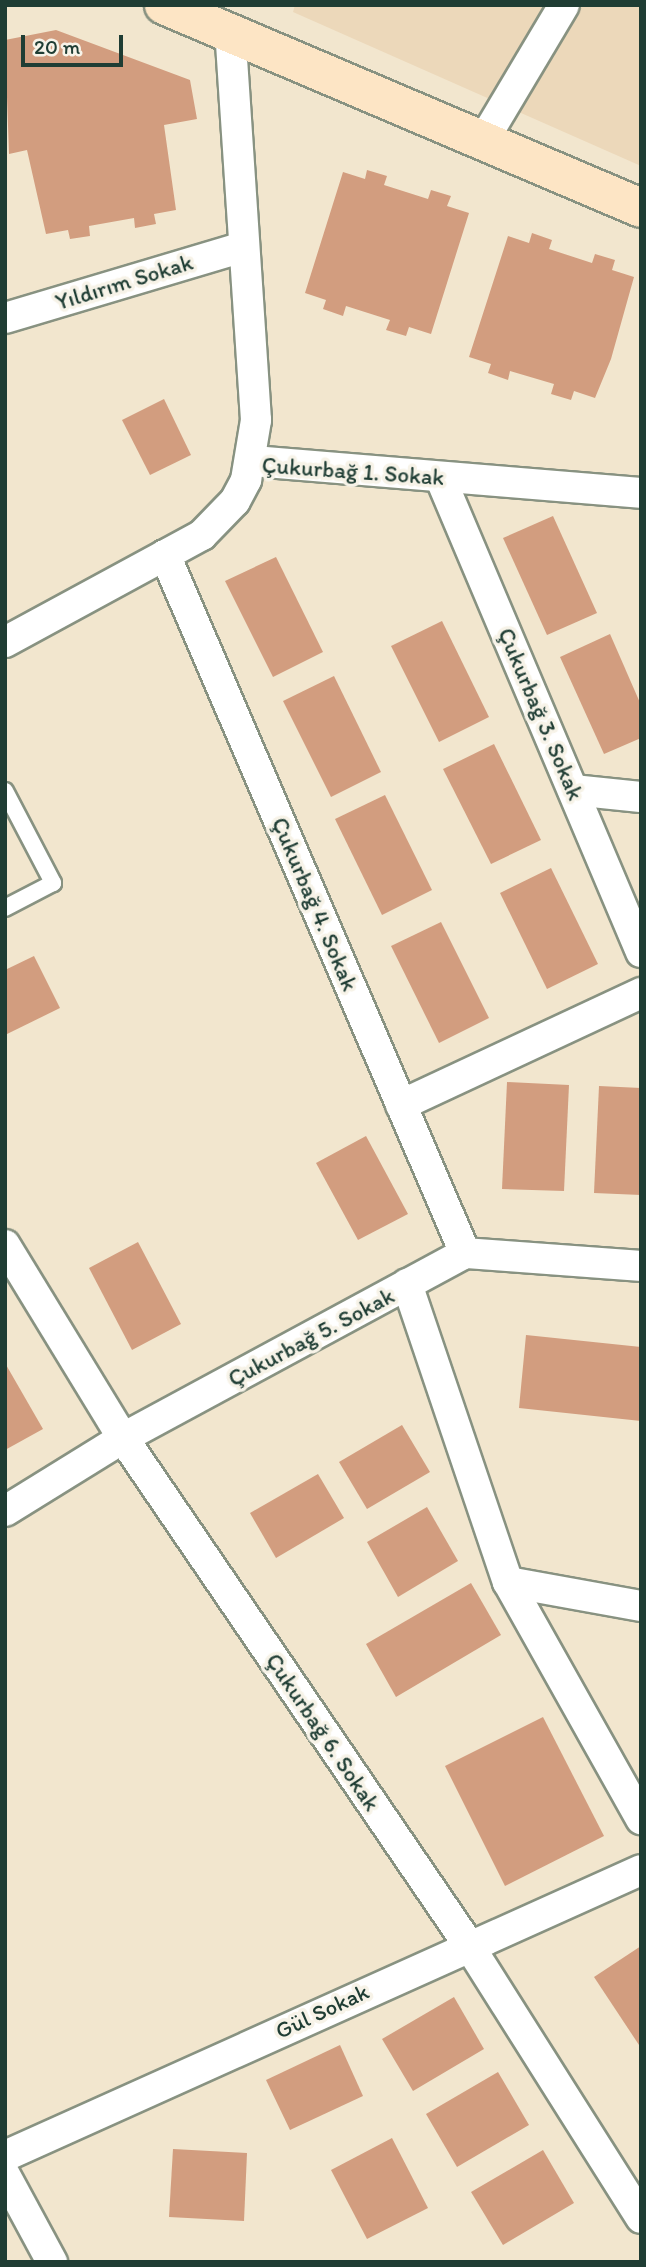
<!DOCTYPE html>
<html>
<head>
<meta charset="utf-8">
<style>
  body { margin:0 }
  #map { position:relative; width:646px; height:2267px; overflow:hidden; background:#f2e6ce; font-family:Itim,sans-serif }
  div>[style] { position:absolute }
  .built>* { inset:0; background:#ecd8ba }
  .building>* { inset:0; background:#d29d7f }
  .roads { filter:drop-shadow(2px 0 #889281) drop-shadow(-2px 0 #889281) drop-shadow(0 2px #889281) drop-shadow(0 -2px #889281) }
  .lane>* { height:16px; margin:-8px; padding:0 8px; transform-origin:8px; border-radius:8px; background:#fff }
  .street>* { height:30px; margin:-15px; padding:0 15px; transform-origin:15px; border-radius:15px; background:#fff }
  .secondary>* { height:38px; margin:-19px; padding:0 19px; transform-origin:19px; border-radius:19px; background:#fde5c5 }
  span { translate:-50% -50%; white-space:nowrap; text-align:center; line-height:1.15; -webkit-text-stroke:7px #f7f3e8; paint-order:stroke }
  .street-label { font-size:23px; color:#1f3d34 }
  .frame { position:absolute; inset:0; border:7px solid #1f3d34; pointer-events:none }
  .scale { position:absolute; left:21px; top:35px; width:102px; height:32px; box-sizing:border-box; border:4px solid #1f3d34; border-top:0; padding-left:9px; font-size:21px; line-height:24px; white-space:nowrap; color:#1f3d34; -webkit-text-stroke:5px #f7f3e8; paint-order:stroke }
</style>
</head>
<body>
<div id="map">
  <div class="built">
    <div style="clip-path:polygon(295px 5px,641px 5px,641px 166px,293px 12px)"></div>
  </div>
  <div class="building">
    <div style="clip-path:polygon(56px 30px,190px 80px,197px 119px,164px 125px,176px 210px,154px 214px,156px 224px,135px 228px,134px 218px,89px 226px,90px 236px,70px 239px,68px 230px,46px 234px,27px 150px,9px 154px,5px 40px)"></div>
    <div style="clip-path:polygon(367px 170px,387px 176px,384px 185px,428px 199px,431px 190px,451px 196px,447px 206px,469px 213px,431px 334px,409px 327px,406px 336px,386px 330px,390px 320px,346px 306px,343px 316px,323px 309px,326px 300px,305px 293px,343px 172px,365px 179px)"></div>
    <div style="clip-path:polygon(532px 233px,552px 240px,549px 249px,592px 263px,595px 254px,615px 260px,612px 270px,634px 277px,611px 359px,595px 398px,574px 391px,571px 400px,551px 394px,554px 384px,510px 371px,508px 380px,488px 373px,491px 364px,469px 357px,508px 236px,529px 243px)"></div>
    <div style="clip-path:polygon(164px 399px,191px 455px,150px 475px,122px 420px)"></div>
    <div style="clip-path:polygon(553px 516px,597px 613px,547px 635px,503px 538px)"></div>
    <div style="clip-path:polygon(276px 557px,323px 652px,273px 677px,225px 581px)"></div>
    <div style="clip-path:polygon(442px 621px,489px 717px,439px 742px,391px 646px)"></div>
    <div style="clip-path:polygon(610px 634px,641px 705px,641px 738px,604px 754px,560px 657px)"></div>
    <div style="clip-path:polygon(334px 676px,381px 772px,331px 797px,283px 701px)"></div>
    <div style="clip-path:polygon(494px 744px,541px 840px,491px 864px,443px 769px)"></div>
    <div style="clip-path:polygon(385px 795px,432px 890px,382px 915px,335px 819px)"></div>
    <div style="clip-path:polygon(551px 868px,598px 964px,547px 989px,500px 893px)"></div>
    <div style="clip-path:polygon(441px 922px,489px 1018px,439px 1043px,391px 946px)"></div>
    <div style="clip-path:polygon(34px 956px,60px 1008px,5px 1035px,5px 970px)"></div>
    <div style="clip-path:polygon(507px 1082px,569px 1085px,564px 1191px,502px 1189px)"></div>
    <div style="clip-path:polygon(599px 1086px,641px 1088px,641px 1195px,594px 1193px)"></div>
    <div style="clip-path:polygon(366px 1136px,408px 1214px,358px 1240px,316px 1163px)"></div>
    <div style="clip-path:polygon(138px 1242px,181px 1324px,132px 1350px,89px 1268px)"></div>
    <div style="clip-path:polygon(526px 1335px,641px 1347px,641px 1421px,519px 1408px)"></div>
    <div style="clip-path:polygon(5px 1363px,43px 1429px,5px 1450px)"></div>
    <div style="clip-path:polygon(402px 1425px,430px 1472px,367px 1509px,339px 1462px)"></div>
    <div style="clip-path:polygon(318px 1474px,344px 1518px,276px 1558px,250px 1513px)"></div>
    <div style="clip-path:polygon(427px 1507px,458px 1561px,398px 1597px,367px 1542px)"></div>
    <div style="clip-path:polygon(471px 1583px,501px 1635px,396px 1697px,366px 1644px)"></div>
    <div style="clip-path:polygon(543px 1717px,604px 1836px,505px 1886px,445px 1766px)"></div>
    <div style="clip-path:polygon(641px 1946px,641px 2048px,594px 1977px)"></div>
    <div style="clip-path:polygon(454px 1997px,484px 2049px,413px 2091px,382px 2039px)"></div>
    <div style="clip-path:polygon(340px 2045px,363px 2096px,290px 2130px,266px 2080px)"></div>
    <div style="clip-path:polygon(498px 2072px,529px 2125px,457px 2167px,426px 2114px)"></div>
    <div style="clip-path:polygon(392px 2138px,428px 2208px,367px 2239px,331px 2170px)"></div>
    <div style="clip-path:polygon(173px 2149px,247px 2153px,244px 2221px,169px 2217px)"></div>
    <div style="clip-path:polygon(543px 2150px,574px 2203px,503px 2245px,471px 2192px)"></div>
  </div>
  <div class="roads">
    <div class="lane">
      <div style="left:5px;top:791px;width:104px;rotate:62.4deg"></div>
      <div style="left:53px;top:883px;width:54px;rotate:152.5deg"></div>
    </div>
    <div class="street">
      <div style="left:483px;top:141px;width:158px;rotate:-59.2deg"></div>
      <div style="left:5px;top:318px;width:248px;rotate:-16.6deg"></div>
      <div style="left:253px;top:461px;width:389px;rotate:4.7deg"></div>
      <div style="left:440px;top:477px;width:516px;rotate:67.06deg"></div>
      <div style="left:165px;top:555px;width:760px;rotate:66.74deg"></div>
      <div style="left:5px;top:642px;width:224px;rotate:-28.5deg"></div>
      <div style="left:202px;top:535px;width:47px;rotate:-45.9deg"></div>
      <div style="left:235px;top:501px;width:24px;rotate:-62deg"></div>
      <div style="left:246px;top:480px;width:61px;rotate:-80.5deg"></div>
      <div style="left:256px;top:420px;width:388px;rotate:-93.8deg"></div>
      <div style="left:573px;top:790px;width:68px;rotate:5.9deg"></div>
      <div style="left:401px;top:1105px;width:265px;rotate:-25deg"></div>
      <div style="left:5px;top:1245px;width:226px;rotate:58.6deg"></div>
      <div style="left:123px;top:1438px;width:612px;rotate:55.71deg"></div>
      <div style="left:468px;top:1944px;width:324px;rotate:57.7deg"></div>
      <div style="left:407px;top:1284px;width:315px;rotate:71.3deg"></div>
      <div style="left:508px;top:1582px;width:272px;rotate:60.7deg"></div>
      <div style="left:5px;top:1511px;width:139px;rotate:-31.7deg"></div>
      <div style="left:123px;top:1438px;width:389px;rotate:-28.4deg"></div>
      <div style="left:465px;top:1253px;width:176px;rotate:4.2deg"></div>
      <div style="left:508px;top:1582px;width:135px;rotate:10.2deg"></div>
      <div style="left:5px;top:2156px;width:697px;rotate:-24.21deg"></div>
      <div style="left:5px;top:2175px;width:99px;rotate:61.6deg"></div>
    </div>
    <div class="secondary">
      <div style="left:164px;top:5px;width:518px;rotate:23.05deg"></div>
    </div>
  </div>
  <div class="street-label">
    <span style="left:124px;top:282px;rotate:-17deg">Yıldırım Sokak</span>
    <span style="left:353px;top:471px;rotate:4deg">Çukurbağ 1. Sokak</span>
    <span style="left:541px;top:714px;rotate:67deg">Çukurbağ 3. Sokak</span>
    <span style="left:315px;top:904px;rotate:67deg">Çukurbağ 4. Sokak</span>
    <span style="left:311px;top:1337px;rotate:-28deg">Çukurbağ 5. Sokak</span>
    <span style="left:323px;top:1732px;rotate:56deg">Çukurbağ 6. Sokak</span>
    <span style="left:322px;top:2011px;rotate:-25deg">Gül Sokak</span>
  </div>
  <div class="frame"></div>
  <div class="scale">20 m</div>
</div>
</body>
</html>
